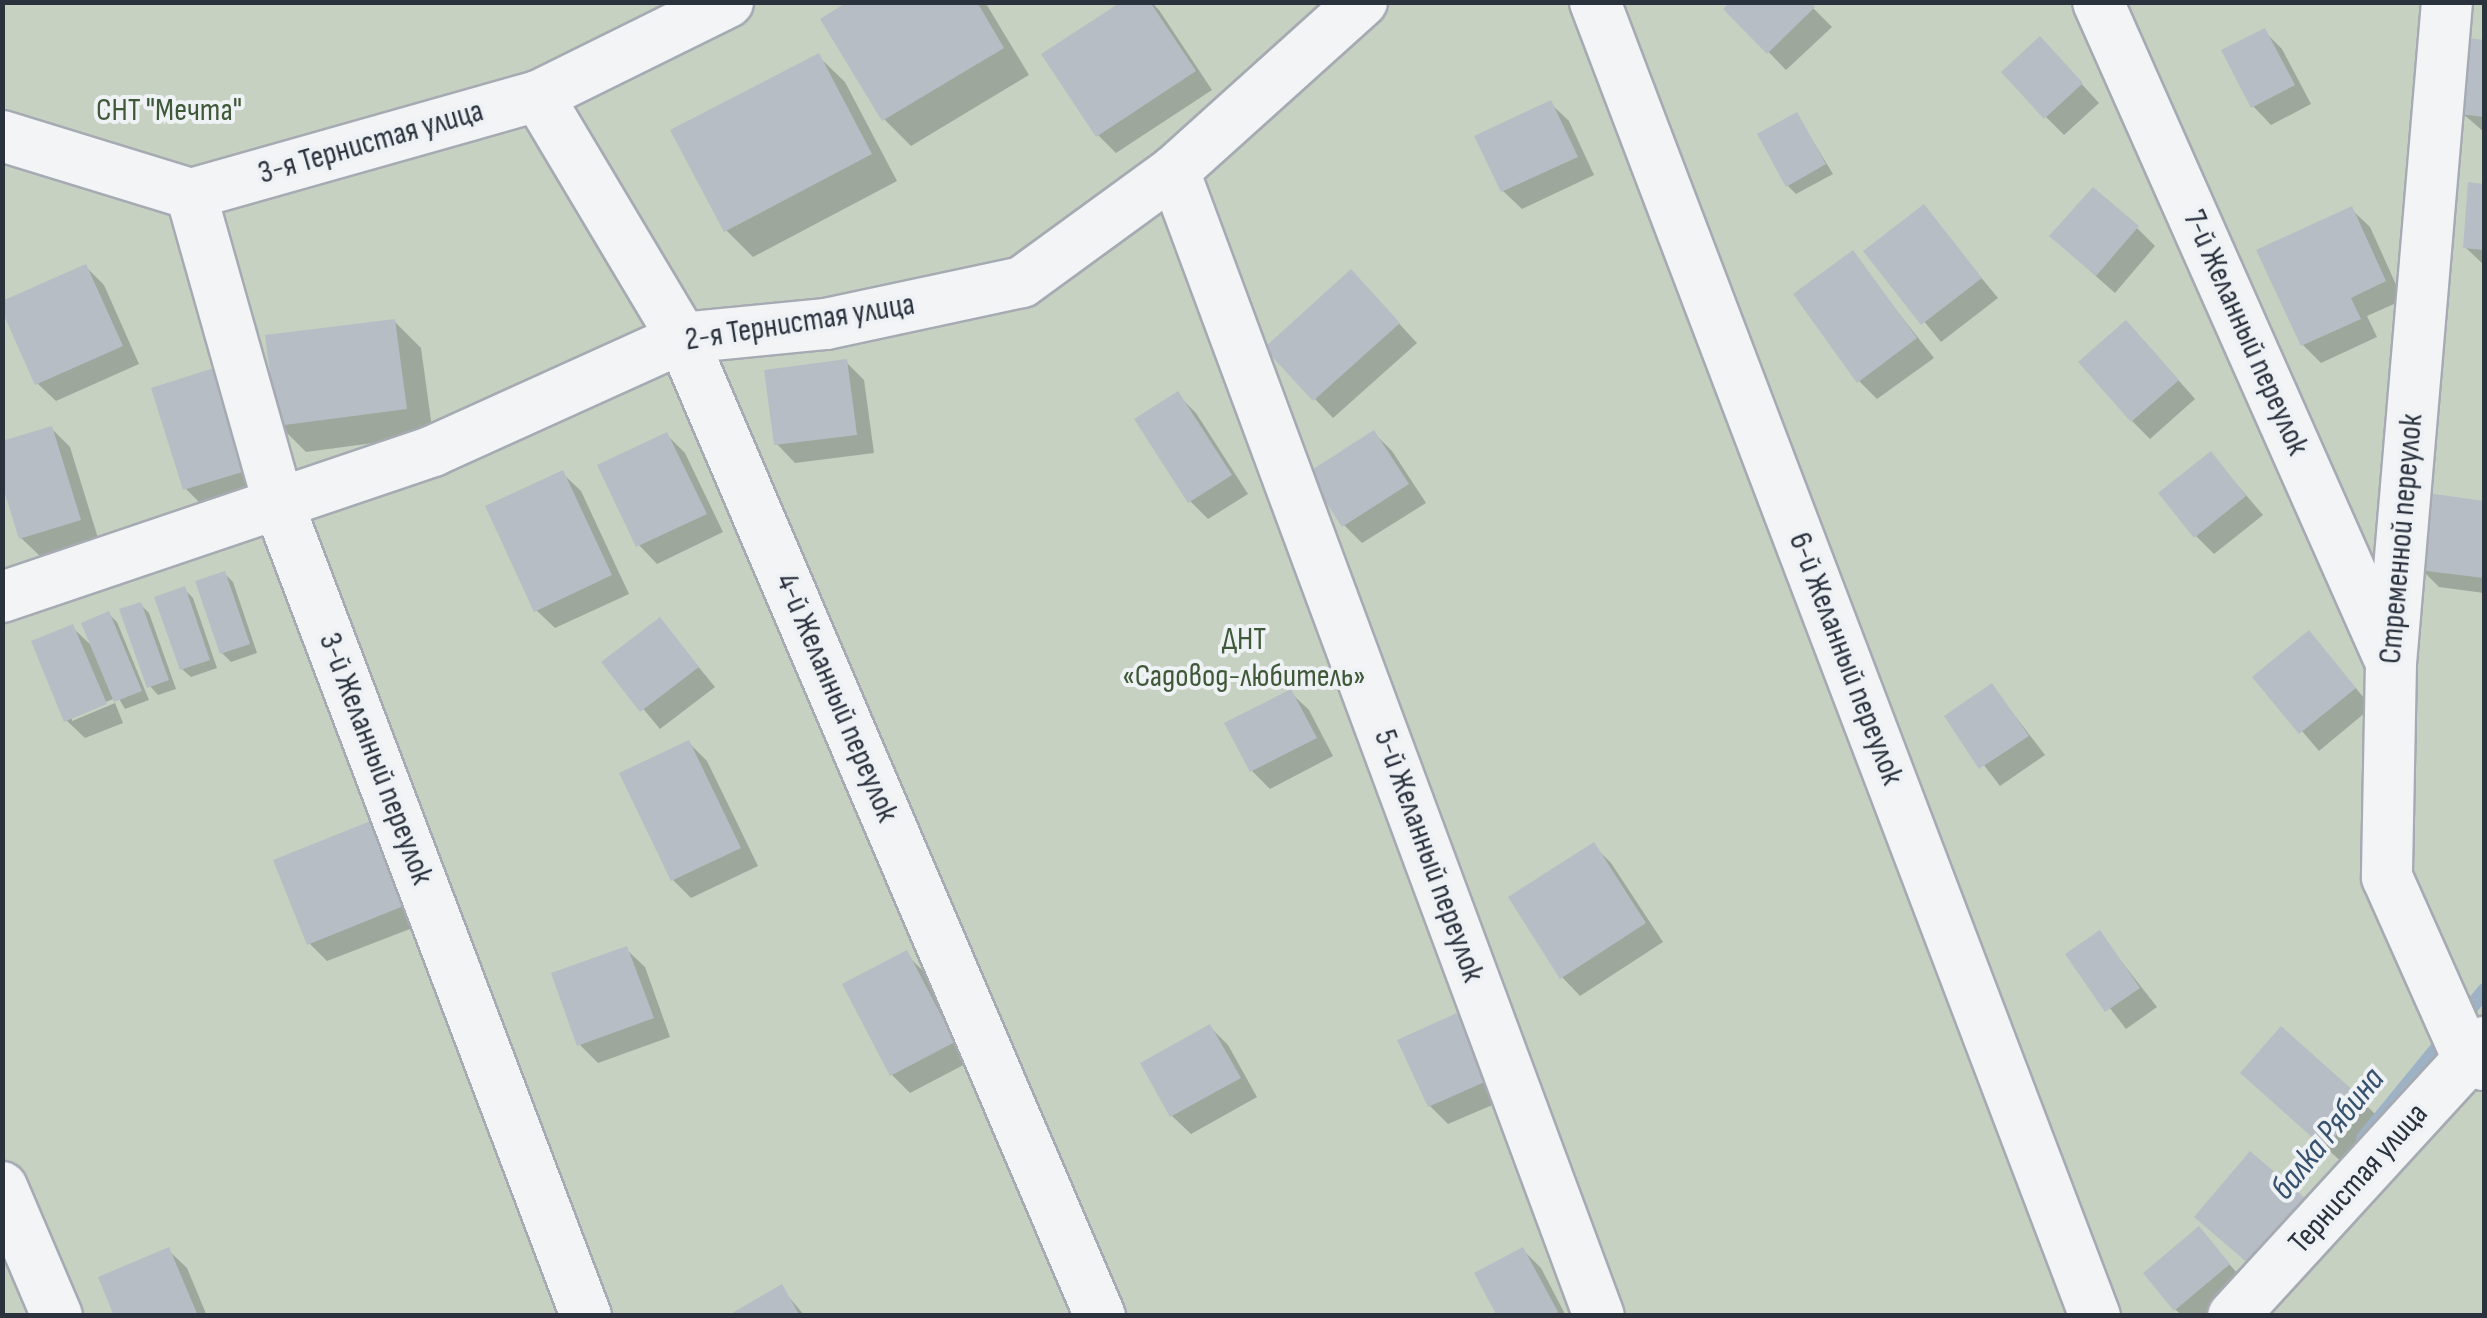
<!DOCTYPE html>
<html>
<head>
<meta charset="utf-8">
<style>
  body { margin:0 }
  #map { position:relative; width:2487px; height:1318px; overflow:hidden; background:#e0e3e8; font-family:"Sofia Sans Condensed",sans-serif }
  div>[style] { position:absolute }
  .green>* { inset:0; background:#c6d1c2 }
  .shadow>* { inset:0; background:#0003 }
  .stream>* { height:15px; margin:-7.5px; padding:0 7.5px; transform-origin:7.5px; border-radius:7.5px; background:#9eb2c5 }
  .building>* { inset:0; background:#b7bdc4 }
  .roads { filter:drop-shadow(2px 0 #a6aab2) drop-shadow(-2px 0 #a6aab2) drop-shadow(0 2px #a6aab2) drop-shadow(0 -2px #a6aab2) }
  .minor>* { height:50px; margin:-25px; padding:0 25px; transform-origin:25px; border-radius:25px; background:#f2f4f6 }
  span { translate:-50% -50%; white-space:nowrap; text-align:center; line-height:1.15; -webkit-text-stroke:8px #eff2f5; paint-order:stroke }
  .park-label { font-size:32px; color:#3f5838 }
  .street-label { font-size:32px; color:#2a323e }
  .water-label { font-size:35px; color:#37526e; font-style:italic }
  .frame { position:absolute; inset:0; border:5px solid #2a323e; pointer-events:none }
</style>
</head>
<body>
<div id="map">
  <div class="green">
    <div style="clip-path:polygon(3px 3px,2484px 3px,2484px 1315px,3px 1316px)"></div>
  </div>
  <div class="shadow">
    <div style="clip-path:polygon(852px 2px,985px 2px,1029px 75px,911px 146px,884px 119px)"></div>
    <div style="clip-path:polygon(1125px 2px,1151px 2px,1159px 10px,1212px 90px,1116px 153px,1098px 135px)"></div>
    <div style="clip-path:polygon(1807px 2px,1832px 27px,1786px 70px,1727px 9px)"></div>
    <div style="clip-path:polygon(2264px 31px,2282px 49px,2311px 104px,2271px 125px,2253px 106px)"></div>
    <div style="clip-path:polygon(2471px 41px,2484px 42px,2484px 132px,2462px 113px)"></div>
    <div style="clip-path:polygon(818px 56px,845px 82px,897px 181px,753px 257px,726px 230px)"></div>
    <div style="clip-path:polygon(2058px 58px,2099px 103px,2064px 135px,2046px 117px)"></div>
    <div style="clip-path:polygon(1550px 103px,1569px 121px,1594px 175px,1522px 209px,1503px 191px,1477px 138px)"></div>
    <div style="clip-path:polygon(1797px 115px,1833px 174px,1796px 194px,1788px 186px)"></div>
    <div style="clip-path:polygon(2470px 185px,2484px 186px,2484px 265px,2465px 247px)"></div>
    <div style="clip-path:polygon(1923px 207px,1998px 298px,1941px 342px,1866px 251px)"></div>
    <div style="clip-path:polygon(2351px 209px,2370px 227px,2403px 300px,2367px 316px,2377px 337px,2321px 363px,2303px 345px)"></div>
    <div style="clip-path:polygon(2137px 228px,2155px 246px,2115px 293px,2071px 254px)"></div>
    <div style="clip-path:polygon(1852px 254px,1934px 358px,1877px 399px,1859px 381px)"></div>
    <div style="clip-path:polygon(86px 267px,104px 285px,139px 364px,56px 401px,37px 383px)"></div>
    <div style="clip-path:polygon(1369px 291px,1417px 343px,1333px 418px,1315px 399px)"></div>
    <div style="clip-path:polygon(394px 321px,421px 348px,433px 435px,306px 452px,279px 425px)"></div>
    <div style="clip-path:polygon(2144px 341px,2195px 399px,2150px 439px,2132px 421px)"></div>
    <div style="clip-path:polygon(846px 362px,864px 380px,874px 453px,795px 463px,777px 444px)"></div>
    <div style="clip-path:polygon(154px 389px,266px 488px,204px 507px,186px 489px)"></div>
    <div style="clip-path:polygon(1177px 394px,1196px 413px,1248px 494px,1208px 519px,1190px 501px)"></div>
    <div style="clip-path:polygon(51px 428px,70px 447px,98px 538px,40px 556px,21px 538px)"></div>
    <div style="clip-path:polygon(1374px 433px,1392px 451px,1426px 503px,1362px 543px,1344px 525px)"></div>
    <div style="clip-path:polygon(667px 435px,685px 453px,723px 532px,657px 564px,639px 545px)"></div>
    <div style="clip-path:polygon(2211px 454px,2263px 515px,2214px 554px,2196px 536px)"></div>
    <div style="clip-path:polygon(562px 473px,581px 491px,629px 594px,555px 628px,536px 610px)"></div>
    <div style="clip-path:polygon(2429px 496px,2484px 503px,2484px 593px,2439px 587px,2421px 569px)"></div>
    <div style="clip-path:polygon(225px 574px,233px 582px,257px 653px,231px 662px,222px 653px)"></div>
    <div style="clip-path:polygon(184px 589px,193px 598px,217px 668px,191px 677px,182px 669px)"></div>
    <div style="clip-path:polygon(141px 605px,149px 613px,176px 689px,158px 695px,150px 686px)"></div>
    <div style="clip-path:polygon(109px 614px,117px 622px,149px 700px,125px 709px,118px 697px,72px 716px,72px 721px,115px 703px,123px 723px,85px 738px,66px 720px,72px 627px,95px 649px)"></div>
    <div style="clip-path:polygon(660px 620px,715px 687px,660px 729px,605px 663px)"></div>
    <div style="clip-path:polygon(2309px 634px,2372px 707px,2319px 751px,2256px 677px)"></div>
    <div style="clip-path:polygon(1992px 686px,2045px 755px,2000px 786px,1947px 717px)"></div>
    <div style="clip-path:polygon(1290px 692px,1309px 710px,1333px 756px,1270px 789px,1252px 771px)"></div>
    <div style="clip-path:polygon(689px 743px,707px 761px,758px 866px,691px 898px,673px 880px)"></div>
    <div style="clip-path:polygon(377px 821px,428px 922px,327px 961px,309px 943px)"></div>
    <div style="clip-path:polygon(1593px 845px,1611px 863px,1663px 942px,1580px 996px,1562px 977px)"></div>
    <div style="clip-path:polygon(2099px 933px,2157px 1007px,2126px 1029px,2068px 954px)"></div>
    <div style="clip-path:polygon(626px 949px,645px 967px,670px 1037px,598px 1063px,580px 1045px)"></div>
    <div style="clip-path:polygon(906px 954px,924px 972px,971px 1061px,910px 1093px,892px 1075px)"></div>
    <div style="clip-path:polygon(1456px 1016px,1475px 1034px,1504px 1100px,1448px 1124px,1430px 1106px)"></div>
    <div style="clip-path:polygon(1210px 1027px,1228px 1045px,1257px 1097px,1191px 1134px,1172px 1116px)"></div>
    <div style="clip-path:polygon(2262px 1091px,2364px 1103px,2382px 1121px,2344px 1164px)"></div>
    <div style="clip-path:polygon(2199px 1230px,2246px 1283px,2208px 1316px,2182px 1316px,2175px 1309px)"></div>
    <div style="clip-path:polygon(168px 1250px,187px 1268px,207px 1316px,117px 1316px)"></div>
    <div style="clip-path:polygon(1523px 1250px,1541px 1268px,1566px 1316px,1499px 1316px)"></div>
    <div style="clip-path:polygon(781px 1288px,805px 1316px,732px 1316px)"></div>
  </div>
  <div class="stream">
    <div style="left:2363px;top:1138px;width:191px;rotate:-50.7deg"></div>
  </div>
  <div class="building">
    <div style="clip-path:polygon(847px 2px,977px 2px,1004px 48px,882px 121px,820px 19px)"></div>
    <div style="clip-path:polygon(1121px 2px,1150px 2px,1196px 71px,1096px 137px,1041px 54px)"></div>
    <div style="clip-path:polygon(1730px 2px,1811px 2px,1815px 7px,1767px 54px,1723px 9px)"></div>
    <div style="clip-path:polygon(2265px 28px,2295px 85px,2251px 108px,2221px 50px)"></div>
    <div style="clip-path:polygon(2040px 36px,2083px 83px,2044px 119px,2001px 72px)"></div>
    <div style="clip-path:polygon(2469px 38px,2484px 40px,2484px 117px,2459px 114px)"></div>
    <div style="clip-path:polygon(819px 53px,872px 154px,724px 232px,670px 130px)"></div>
    <div style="clip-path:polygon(1551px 100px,1578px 157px,1501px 192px,1474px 136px)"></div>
    <div style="clip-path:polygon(1797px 112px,1826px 164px,1786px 187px,1757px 134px)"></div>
    <div style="clip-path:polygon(2468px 182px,2484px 184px,2484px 250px,2463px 248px)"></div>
    <div style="clip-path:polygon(2093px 187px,2139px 226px,2096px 276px,2049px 236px)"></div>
    <div style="clip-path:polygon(1924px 204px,1982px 278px,1921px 325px,1863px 251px)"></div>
    <div style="clip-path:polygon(2352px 206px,2386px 281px,2351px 298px,2361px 319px,2301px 346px,2256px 250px)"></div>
    <div style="clip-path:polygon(1853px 250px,1917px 338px,1857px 383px,1793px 294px)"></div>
    <div style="clip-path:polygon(86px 264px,123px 346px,35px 385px,2px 311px,2px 301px)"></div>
    <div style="clip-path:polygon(1351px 269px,1400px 323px,1313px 401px,1264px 348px)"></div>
    <div style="clip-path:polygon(395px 319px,407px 409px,277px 426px,265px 335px)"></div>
    <div style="clip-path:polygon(2126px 320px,2179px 380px,2131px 422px,2078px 362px)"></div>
    <div style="clip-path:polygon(847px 359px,857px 435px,774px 445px,764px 370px)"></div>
    <div style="clip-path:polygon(217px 367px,249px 470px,183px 490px,151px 388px)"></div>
    <div style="clip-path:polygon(1178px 391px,1232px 475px,1188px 503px,1134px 419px)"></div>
    <div style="clip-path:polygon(52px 426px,81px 520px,19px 539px,2px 484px,2px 441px)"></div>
    <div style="clip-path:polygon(1374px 430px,1409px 484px,1342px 527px,1307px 473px)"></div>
    <div style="clip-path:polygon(667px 432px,707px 514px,636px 547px,597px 465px)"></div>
    <div style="clip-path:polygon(2211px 451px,2246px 496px,2194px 538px,2158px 493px)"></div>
    <div style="clip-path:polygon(563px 470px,612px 575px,534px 612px,485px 506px)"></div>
    <div style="clip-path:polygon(2427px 493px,2484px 501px,2484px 578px,2418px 570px)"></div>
    <div style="clip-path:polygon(225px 571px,250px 644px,220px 654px,195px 581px)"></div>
    <div style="clip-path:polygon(185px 586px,210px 660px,180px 670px,154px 597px)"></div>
    <div style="clip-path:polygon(141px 602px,169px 680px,147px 688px,119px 609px)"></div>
    <div style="clip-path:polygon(109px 611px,142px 691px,114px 702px,81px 623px)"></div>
    <div style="clip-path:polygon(660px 617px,699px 667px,640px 712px,601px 662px)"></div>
    <div style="clip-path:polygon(73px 624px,107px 704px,64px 722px,31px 641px)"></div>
    <div style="clip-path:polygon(2309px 630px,2356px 688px,2299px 734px,2252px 677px)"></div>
    <div style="clip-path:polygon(1992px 683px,2029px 736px,1979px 769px,1944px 716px)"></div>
    <div style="clip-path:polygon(1291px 689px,1317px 738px,1250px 772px,1224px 723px)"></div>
    <div style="clip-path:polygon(689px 740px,741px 848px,671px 881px,619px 773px)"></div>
    <div style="clip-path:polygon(378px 818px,411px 903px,307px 945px,273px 860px)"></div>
    <div style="clip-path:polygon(1594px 842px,1646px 923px,1560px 979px,1508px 897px)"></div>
    <div style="clip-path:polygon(2100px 930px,2140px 988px,2105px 1012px,2065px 954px)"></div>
    <div style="clip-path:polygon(627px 946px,654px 1018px,577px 1046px,551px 973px)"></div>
    <div style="clip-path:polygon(907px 950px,955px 1042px,890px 1076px,842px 984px)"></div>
    <div style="clip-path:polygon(1457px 1013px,1487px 1081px,1428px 1107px,1397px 1040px)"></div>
    <div style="clip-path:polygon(1210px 1024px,1241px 1078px,1170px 1117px,1140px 1063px)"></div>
    <div style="clip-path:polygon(2281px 1026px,2366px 1102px,2324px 1148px,2240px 1073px)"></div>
    <div style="clip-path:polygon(2250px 1151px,2306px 1199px,2250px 1265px,2194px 1217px)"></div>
    <div style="clip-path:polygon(2199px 1226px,2230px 1264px,2174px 1311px,2143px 1273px)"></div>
    <div style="clip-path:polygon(169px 1247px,198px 1316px,114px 1316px,98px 1277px)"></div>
    <div style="clip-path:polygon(1523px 1247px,1558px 1312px,1551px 1316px,1497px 1316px,1474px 1273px)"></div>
    <div style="clip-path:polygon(782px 1284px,800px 1316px,727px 1316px)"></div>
  </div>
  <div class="roads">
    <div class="minor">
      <div style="left:1595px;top:2px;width:1406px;rotate:69.17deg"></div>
      <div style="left:2098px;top:2px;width:715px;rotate:66.09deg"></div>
      <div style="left:2447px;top:2px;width:663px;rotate:94.84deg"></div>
      <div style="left:2391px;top:663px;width:214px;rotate:91.1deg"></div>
      <div style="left:2387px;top:877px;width:199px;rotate:66deg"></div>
      <div style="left:2468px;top:1059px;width:17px;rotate:21deg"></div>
      <div style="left:538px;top:96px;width:282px;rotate:59.2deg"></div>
      <div style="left:682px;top:338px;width:1064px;rotate:66.86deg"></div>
      <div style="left:2px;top:136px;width:198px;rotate:17.1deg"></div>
      <div style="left:191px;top:194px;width:361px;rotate:-15.8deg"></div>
      <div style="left:538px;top:96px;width:212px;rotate:-26.3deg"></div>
      <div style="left:1174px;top:171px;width:1221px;rotate:69.64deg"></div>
      <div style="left:191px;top:194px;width:324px;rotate:74.2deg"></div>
      <div style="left:279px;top:506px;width:866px;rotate:69.24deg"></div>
      <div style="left:2px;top:597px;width:455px;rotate:-18.7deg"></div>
      <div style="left:433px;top:451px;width:273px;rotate:-24.4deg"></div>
      <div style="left:682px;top:338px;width:145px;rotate:-5.6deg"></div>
      <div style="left:826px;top:324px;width:200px;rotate:-12.1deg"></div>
      <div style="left:1022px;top:282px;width:188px;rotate:-36.1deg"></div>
      <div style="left:1174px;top:171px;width:253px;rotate:-42deg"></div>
      <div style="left:2px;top:1187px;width:140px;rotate:66.9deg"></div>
      <div style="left:2233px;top:1316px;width:372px;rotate:-47.5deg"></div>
    </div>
  </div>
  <div class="park-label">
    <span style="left:169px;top:111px">СНТ "Мечта"</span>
    <span style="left:1244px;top:659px">ДНТ<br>«Садовод-любитель»</span>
  </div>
  <div class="street-label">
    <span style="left:371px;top:143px;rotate:-16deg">3-я Тернистая улица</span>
    <span style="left:800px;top:323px;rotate:-9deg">2-я Тернистая улица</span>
    <span style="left:2245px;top:333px;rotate:66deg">7-й Желанный переулок</span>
    <span style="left:2402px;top:539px;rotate:-85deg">Стременной переулок</span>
    <span style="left:1845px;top:659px;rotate:69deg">6-й Желанный переулок</span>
    <span style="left:836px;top:698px;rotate:67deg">4-й Желанный переулок</span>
    <span style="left:375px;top:759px;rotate:69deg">3-й Желанный переулок</span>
    <span style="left:1428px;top:856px;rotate:70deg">5-й Желанный переулок</span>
    <span style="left:2359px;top:1179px;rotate:-48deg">Тернистая улица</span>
  </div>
  <div class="water-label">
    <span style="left:2328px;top:1134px;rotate:-51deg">балка Рябина</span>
  </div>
  <div class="frame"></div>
</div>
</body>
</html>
